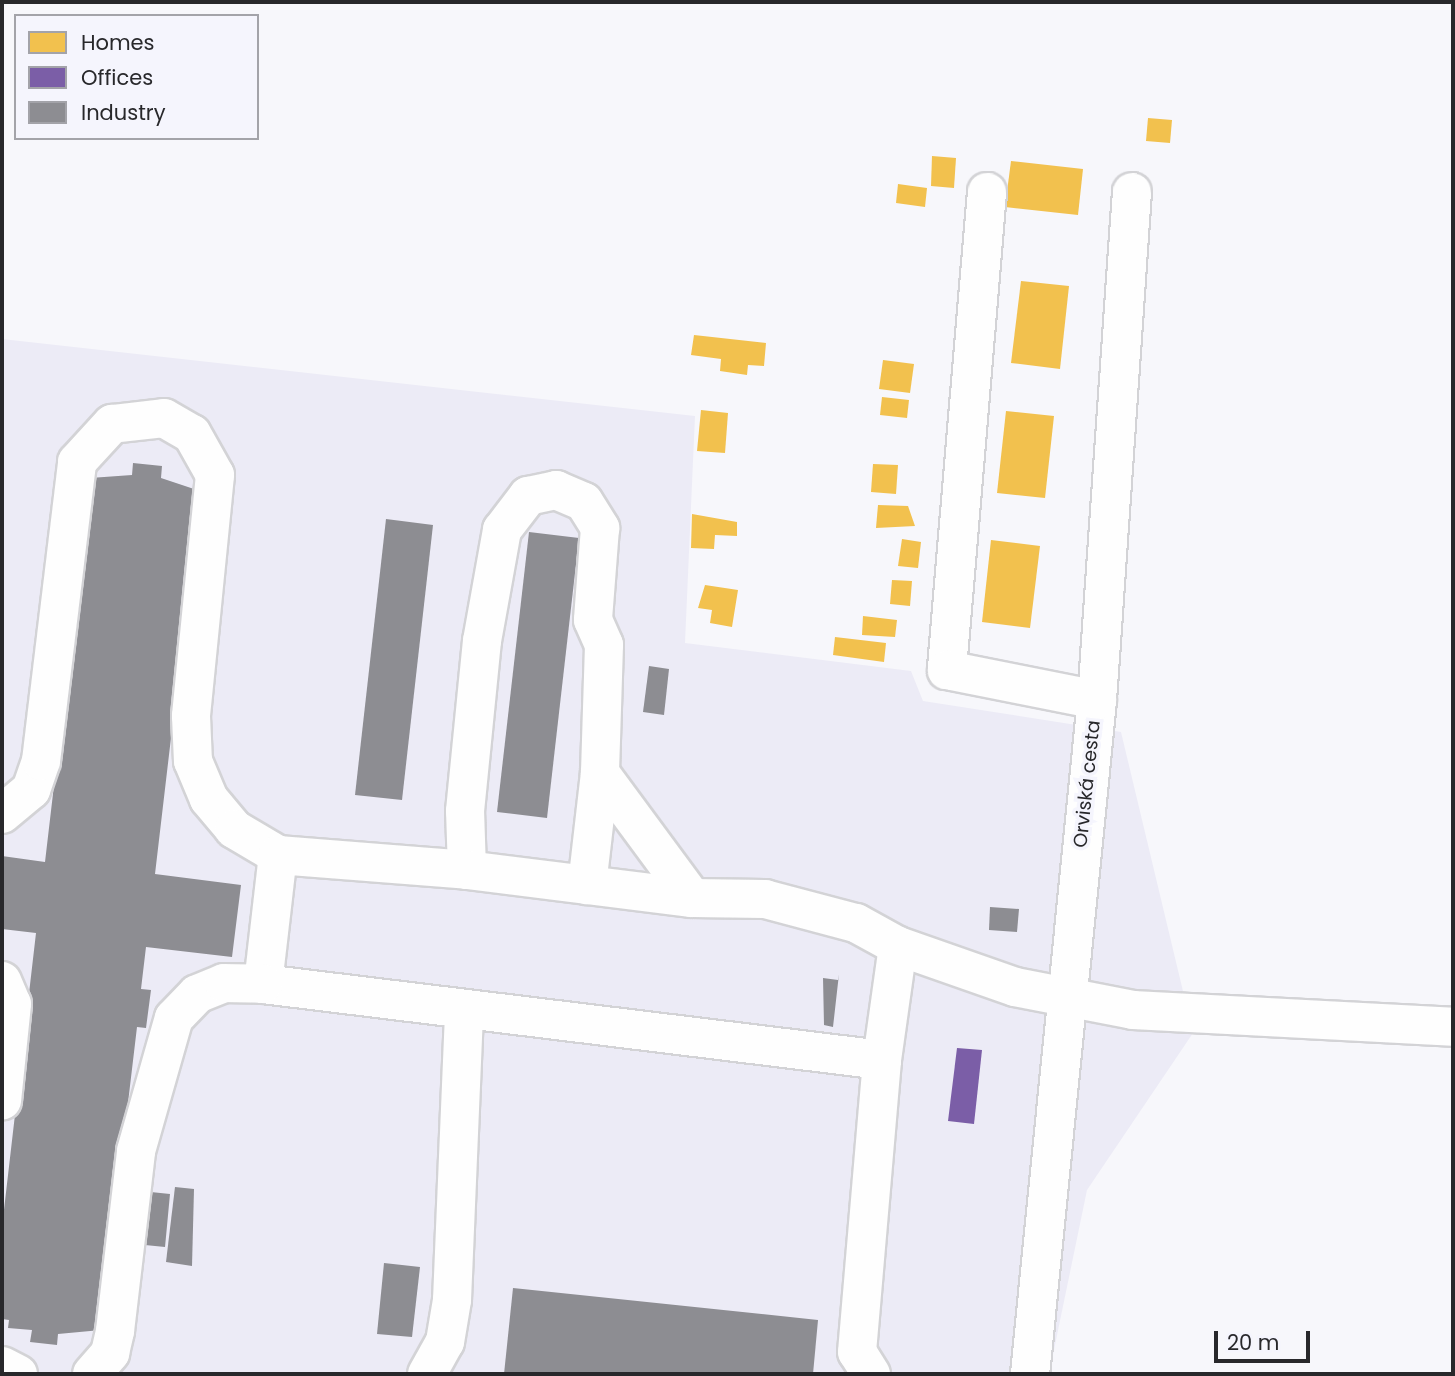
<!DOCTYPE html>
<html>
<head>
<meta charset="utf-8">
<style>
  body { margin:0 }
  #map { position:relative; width:1455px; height:1376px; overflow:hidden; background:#f7f7fb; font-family:Poppins,sans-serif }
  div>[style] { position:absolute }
  .built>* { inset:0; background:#ecebf6 }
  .homes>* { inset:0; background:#f2c14e }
  .offices>* { inset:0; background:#7b5ea7 }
  .industry>* { inset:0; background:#8d8d92 }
  .roads { filter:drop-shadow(2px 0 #d3d3d6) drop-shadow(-2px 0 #d3d3d6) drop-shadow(0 2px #d3d3d6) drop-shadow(0 -2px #d3d3d6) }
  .minor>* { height:38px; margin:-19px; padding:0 19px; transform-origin:19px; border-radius:19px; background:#fefefe }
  span { translate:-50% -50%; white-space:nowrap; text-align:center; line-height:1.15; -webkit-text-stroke:7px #f5f5fd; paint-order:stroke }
  .street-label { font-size:19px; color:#28282b }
  .frame { position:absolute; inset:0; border:4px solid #28282b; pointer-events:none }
  .legend { position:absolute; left:14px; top:14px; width:245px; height:126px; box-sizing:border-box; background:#f5f5fd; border:2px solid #a3a3a9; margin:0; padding:9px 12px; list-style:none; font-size:21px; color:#28282b }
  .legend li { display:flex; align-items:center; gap:14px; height:35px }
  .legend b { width:35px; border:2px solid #a3a3a9 }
  .scale { position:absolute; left:1214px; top:1331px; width:96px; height:32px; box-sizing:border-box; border:4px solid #28282b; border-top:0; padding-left:9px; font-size:21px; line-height:24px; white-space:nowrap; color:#28282b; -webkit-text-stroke:5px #f5f5fd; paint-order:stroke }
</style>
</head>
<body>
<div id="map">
  <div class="built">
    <div style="clip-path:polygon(2px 339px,695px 416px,685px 643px,911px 671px,923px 701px,1121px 732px,1193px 1033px,1087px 1190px,1049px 1374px,2px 1374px)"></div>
  </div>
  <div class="homes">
    <div style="clip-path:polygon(1148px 118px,1172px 120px,1170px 143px,1146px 141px)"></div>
    <div style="clip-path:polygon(932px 156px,956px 158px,954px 188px,931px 186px)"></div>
    <div style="clip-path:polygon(1011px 161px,1083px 169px,1078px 215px,1005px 207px)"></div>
    <div style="clip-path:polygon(898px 184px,927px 188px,925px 207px,896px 203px)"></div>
    <div style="clip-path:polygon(1021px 281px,1069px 286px,1060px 369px,1011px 363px)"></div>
    <div style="clip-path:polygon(694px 335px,766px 343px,764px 366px,748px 365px,747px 375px,720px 371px,721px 359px,691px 355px)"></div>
    <div style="clip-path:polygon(883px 360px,914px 364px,910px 393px,879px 389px)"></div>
    <div style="clip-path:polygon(882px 397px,909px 400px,907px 418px,880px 415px)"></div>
    <div style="clip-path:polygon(701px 410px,728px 413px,725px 453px,697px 451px)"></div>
    <div style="clip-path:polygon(1006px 411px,1054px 416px,1045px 498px,997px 493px)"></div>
    <div style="clip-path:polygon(873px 464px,898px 465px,896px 494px,871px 492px)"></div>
    <div style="clip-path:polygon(878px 505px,908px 506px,915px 526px,876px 528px)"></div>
    <div style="clip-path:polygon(692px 514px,737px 522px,737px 536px,715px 535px,714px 549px,691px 548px)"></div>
    <div style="clip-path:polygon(902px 539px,921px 542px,918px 568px,898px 566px)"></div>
    <div style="clip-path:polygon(991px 540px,1040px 546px,1030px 628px,982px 622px)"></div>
    <div style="clip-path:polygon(892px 580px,912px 581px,910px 606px,890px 604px)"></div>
    <div style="clip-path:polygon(705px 585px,738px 590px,732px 627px,710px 623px,712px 610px,698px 608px)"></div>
    <div style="clip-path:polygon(863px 616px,897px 620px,895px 637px,862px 635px)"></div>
    <div style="clip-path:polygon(835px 637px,886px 643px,884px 662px,833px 655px)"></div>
  </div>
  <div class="offices">
    <div style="clip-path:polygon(957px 1048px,982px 1050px,974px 1124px,948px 1121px)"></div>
  </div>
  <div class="industry">
    <div style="clip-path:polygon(133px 463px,162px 466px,161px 478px,200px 491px,155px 874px,241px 885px,232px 957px,146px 947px,141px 989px,151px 990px,146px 1028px,137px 1027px,101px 1330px,58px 1334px,57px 1345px,30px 1342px,32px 1330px,8px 1328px,9px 1320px,2px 1319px,2px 1227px,36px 933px,2px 929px,2px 856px,45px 862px,90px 478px,132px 475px)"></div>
    <div style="clip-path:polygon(386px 519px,433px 525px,402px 800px,355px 795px)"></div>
    <div style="clip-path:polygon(529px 532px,579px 538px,547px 818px,497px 812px)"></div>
    <div style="clip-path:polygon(649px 666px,669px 669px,664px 715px,643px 712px)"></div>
    <div style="clip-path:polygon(990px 907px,1019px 909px,1017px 932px,989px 930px)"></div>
    <div style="clip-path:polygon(839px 974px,833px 1027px,824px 1025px,823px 978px,838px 980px)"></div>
    <div style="clip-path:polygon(175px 1187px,194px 1189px,192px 1266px,166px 1262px)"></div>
    <div style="clip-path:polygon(141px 1191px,170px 1194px,165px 1247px,135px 1244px)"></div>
    <div style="clip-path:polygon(384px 1263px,420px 1267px,412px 1337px,377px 1334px)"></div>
    <div style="clip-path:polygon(513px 1288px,818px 1320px,813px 1374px,504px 1374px)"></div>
  </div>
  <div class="roads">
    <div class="minor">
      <div style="left:987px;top:192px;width:480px;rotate:94.8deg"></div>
      <div style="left:947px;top:670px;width:153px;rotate:11.3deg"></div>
      <div style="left:600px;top:773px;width:155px;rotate:53.6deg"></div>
      <div style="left:2px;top:814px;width:38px;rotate:-40deg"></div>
      <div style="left:31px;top:790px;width:31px;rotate:-71deg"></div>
      <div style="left:41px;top:761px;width:301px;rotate:-83.1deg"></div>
      <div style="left:77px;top:462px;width:52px;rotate:-47.4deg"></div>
      <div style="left:112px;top:424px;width:52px;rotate:-6.6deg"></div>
      <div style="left:164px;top:418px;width:32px;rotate:30deg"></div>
      <div style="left:192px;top:434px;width:47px;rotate:60.7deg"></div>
      <div style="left:215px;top:475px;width:242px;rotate:95.7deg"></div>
      <div style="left:191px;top:716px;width:45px;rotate:87.5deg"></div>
      <div style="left:193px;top:761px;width:41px;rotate:67.2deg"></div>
      <div style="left:209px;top:799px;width:39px;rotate:50deg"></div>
      <div style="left:234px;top:829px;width:51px;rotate:30.6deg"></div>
      <div style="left:467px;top:870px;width:59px;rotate:-91.9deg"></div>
      <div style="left:465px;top:811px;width:171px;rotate:-84.3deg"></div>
      <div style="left:482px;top:641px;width:113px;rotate:-79.8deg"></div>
      <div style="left:502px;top:530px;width:43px;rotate:-52.6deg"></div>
      <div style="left:528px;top:496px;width:29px;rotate:-12deg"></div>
      <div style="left:556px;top:490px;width:30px;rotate:23deg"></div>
      <div style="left:584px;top:502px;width:31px;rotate:58deg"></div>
      <div style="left:600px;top:528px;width:92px;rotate:94.4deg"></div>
      <div style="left:593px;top:620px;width:27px;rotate:66deg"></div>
      <div style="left:604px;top:645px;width:128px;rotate:91.8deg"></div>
      <div style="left:600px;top:773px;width:113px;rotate:96.6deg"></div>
      <div style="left:898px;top:946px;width:115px;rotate:98deg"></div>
      <div style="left:882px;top:1060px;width:624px;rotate:-173deg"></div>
      <div style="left:263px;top:984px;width:130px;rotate:-83.4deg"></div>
      <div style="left:278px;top:855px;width:190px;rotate:4.5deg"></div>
      <div style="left:467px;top:870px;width:227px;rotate:7.1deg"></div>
      <div style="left:692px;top:898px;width:73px;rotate:0.8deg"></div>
      <div style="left:765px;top:899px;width:94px;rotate:14.8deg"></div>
      <div style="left:856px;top:923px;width:48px;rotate:28.7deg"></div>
      <div style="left:898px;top:946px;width:124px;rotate:19.3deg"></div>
      <div style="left:1015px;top:987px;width:120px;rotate:11deg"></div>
      <div style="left:1133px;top:1010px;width:320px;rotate:3deg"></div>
      <div style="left:2px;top:981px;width:25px;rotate:67deg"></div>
      <div style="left:12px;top:1004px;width:97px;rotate:95.9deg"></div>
      <div style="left:2px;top:1366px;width:18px;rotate:27deg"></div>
      <div style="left:92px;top:1374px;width:28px;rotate:-49deg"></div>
      <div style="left:110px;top:1353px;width:23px;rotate:-77deg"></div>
      <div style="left:115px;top:1331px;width:181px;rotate:-83.3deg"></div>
      <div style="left:136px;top:1151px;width:138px;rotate:-74.1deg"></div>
      <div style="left:174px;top:1018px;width:33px;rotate:-46deg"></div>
      <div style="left:197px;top:994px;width:29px;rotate:-22deg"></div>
      <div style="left:224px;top:983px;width:39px;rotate:1deg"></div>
      <div style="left:427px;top:1374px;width:37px;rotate:-61deg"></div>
      <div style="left:445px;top:1342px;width:43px;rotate:-80.5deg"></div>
      <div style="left:452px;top:1300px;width:287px;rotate:-87.6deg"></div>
      <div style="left:871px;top:1374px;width:26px;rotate:-122deg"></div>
      <div style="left:857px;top:1352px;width:293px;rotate:-85.1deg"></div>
      <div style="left:1030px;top:1374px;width:677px;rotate:-84.32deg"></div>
      <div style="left:1097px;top:700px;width:509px;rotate:-86.06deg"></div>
    </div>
  </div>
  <div class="street-label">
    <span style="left:1087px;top:784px;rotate:-84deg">Orviská cesta</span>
  </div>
  <div class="frame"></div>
  <ul class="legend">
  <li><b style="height:19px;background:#f2c14e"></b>Homes</li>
  <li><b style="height:19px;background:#7b5ea7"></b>Offices</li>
  <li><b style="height:19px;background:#8d8d92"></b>Industry</li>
  </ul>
  <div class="scale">20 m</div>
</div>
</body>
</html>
